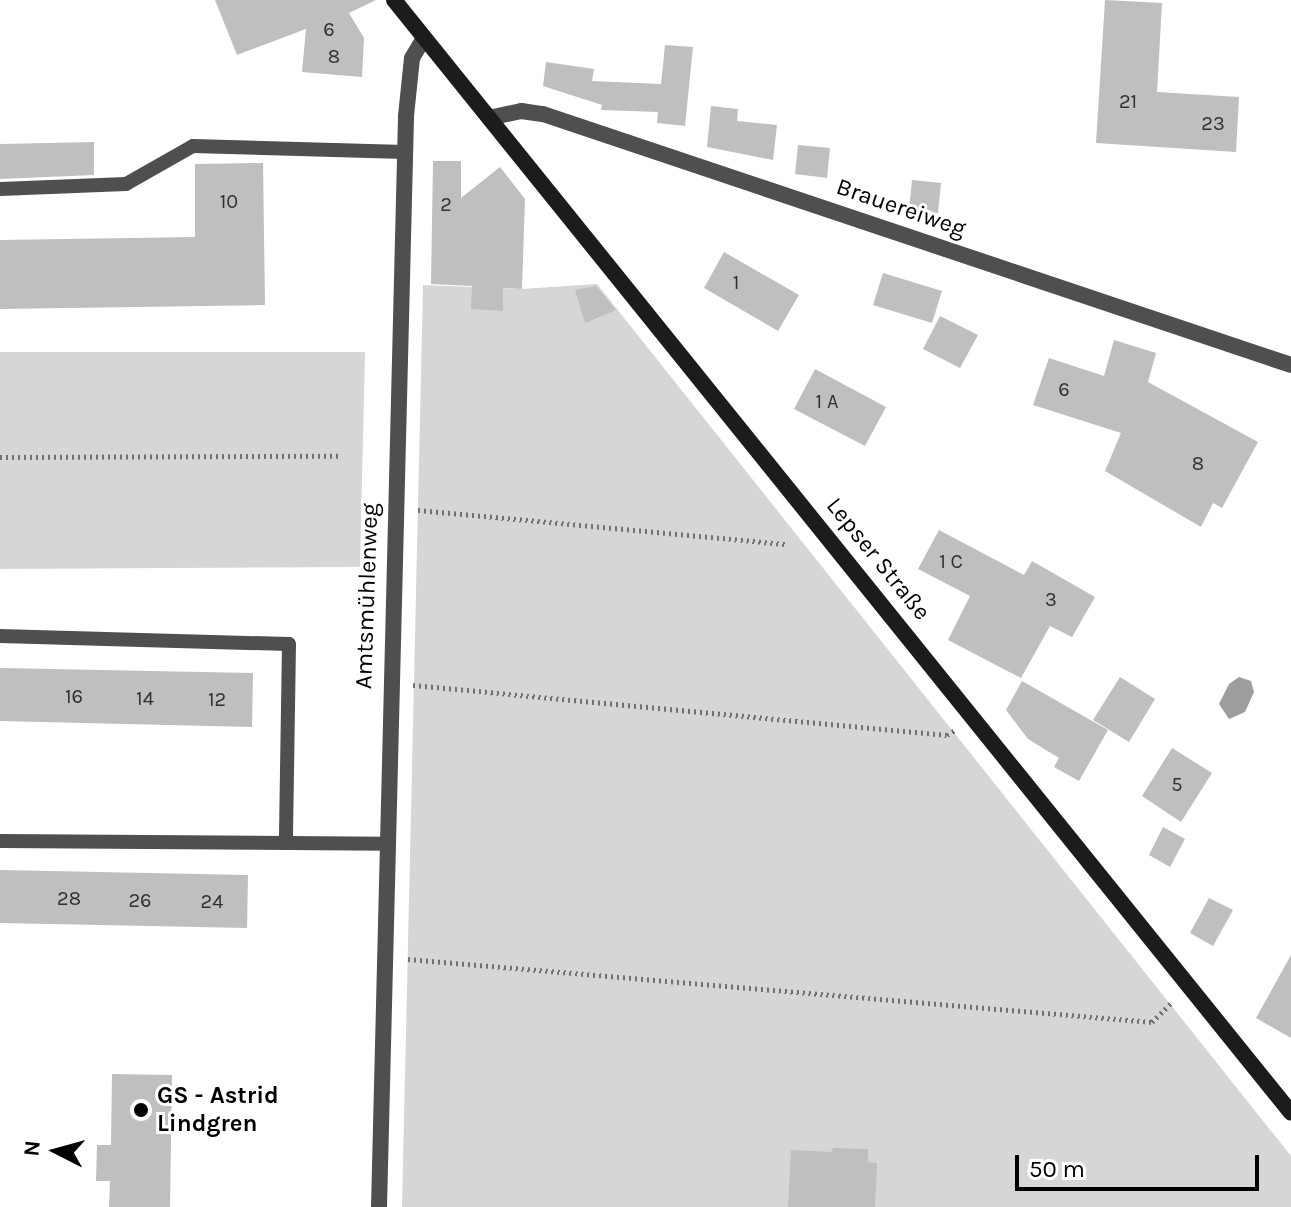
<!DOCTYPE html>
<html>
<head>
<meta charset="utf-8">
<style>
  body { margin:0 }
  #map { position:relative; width:1291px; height:1207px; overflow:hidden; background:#fff; font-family:Karla,sans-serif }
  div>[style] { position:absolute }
  .green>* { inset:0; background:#d6d6d6 }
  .water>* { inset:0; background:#9d9d9d }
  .building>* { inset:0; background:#bfbfbf }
  .path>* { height:5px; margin-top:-2.5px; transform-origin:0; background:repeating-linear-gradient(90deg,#717171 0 2px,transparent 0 6px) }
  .lane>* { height:14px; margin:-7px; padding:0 7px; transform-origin:7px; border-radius:7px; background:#4f4f4f }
  .street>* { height:16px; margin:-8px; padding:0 8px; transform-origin:8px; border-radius:8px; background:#4f4f4f }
  .secondary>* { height:16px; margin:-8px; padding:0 8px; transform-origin:8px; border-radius:8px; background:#1c1c1c }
  .dots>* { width:22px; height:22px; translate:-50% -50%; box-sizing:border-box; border:4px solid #fff; border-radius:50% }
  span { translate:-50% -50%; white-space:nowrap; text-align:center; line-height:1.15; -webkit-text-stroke:6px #fff; paint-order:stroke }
  .number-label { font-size:20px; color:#303030 }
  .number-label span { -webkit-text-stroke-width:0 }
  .street-label { font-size:24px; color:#000 }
  .poi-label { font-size:24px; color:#000; font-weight:700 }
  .left { translate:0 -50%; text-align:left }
  .north { position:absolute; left:16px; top:1111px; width:80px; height:80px; -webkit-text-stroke:6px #fff; paint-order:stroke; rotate:276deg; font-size:22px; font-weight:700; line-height:32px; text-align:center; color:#000 }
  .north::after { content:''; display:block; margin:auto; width:28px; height:36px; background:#000; clip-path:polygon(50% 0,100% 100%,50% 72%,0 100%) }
  .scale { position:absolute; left:1015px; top:1155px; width:244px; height:36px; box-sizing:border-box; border:4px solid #000; border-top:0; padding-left:10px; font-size:24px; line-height:28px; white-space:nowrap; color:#000; -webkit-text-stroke:6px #fff; paint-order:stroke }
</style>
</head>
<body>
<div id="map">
  <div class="green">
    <div style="clip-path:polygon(597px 284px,1291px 1156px,1291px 1207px,402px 1207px,423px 285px,522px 289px)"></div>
    <div style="clip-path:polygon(0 352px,365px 352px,360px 567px,0 569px)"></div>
  </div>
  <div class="water">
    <div style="clip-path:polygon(1239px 677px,1251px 681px,1254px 692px,1245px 712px,1229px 719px,1219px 704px,1229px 684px)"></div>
  </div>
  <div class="building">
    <div style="clip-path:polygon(215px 0,376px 0,349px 13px,364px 38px,362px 77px,302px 72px,306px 29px,237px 55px)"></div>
    <div style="clip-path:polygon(1105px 0,1162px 3px,1157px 92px,1239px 97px,1236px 152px,1096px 143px)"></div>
    <div style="clip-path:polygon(665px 45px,693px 47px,685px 126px,657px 123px,658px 112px,601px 110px,602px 105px,543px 86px,546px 62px,594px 69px,592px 81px,661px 84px)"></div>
    <div style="clip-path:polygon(711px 106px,738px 109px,737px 121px,777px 125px,773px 160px,707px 147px)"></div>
    <div style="clip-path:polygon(94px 142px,94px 175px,0 179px,0 144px)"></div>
    <div style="clip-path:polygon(798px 145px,830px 148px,827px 178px,795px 174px)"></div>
    <div style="clip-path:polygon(433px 161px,461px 161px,461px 198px,500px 167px,525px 199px,522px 289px,503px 288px,503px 311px,471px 309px,472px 286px,431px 284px)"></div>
    <div style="clip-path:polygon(263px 163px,265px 305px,0 309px,0 240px,195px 237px,195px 164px)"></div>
    <div style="clip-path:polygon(912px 180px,941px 183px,938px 213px,909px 210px)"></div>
    <div style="clip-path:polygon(724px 252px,799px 295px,778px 331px,704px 288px)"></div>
    <div style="clip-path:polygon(883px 273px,942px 291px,932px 323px,873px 305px)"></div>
    <div style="clip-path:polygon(596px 286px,616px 310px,585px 323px,575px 290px)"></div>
    <div style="clip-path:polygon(940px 316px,978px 335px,960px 368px,923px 349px)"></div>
    <div style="clip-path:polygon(1114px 340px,1156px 353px,1148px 382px,1258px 442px,1222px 508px,1213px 503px,1201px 527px,1105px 471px,1121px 433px,1033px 405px,1049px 358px,1104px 376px)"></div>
    <div style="clip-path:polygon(815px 369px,886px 407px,865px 446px,794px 409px)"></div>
    <div style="clip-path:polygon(939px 530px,1024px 575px,1032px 561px,1095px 597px,1072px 637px,1050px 626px,1021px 678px,948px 640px,970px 596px,918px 569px)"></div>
    <div style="clip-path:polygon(0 668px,253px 673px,252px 727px,0 721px)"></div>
    <div style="clip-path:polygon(1120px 677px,1155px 699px,1129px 742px,1093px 720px)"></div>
    <div style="clip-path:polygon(1022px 681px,1108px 730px,1079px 781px,1054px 767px,1059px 758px,1028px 739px,1006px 710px)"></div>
    <div style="clip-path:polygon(1172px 748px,1212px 773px,1181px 822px,1142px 796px)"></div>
    <div style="clip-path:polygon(1163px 827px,1185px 839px,1170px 867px,1149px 855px)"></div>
    <div style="clip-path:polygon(0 870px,248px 875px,247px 928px,0 923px)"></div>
    <div style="clip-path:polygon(1209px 898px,1233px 910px,1213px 946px,1190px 933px)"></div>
    <div style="clip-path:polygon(1291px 955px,1291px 1038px,1256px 1018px)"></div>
    <div style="clip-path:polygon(112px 1074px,172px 1075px,170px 1207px,109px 1207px,110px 1181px,96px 1181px,97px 1145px,111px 1145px)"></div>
    <div style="clip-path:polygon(833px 1148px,868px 1149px,868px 1162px,877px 1163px,875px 1207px,788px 1207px,791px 1150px,832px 1152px)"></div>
  </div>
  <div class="path">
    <div style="left:0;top:457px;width:338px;rotate:-0.2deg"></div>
    <div style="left:418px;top:510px;width:371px;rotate:5.3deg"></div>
    <div style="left:413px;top:685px;width:536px;rotate:5.35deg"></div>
    <div style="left:947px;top:735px;width:9px;rotate:-32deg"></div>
    <div style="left:408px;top:959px;width:747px;rotate:4.84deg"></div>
    <div style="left:1152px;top:1022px;width:28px;rotate:-45deg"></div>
  </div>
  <div class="lane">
    <div style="left:0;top:189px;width:126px;rotate:-2.3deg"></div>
    <div style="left:126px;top:184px;width:77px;rotate:-29.6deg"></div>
    <div style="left:193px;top:146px;width:212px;rotate:1.6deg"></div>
    <div style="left:0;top:636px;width:289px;rotate:1.6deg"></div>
    <div style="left:289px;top:644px;width:199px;rotate:90.9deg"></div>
    <div style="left:0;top:841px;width:385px;rotate:0.4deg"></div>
  </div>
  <div class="street">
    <div style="left:493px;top:117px;width:29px;rotate:-12deg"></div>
    <div style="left:521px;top:111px;width:22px;rotate:8deg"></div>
    <div style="left:543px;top:114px;width:789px;rotate:18.55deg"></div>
    <div style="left:379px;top:1207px;width:1091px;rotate:-88.58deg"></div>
    <div style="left:406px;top:116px;width:58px;rotate:-84.1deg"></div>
    <div style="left:412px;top:58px;width:23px;rotate:-59deg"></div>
  </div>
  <div class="secondary">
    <div style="left:394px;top:0;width:1429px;rotate:51.13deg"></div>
  </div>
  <div class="dots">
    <div style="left:141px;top:1110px;background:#000"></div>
  </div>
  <div class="number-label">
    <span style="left:329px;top:29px">6</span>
    <span style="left:334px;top:56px">8</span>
    <span style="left:1128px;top:101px">21</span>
    <span style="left:1213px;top:123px">23</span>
    <span style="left:229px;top:201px">10</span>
    <span style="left:446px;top:204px">2</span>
    <span style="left:736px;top:282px">1</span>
    <span style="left:1064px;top:389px">6</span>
    <span style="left:827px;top:401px">1 A</span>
    <span style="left:1198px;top:463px">8</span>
    <span style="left:951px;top:561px">1 C</span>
    <span style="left:1051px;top:599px">3</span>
    <span style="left:74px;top:696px">16</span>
    <span style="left:145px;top:698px">14</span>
    <span style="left:217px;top:699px">12</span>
    <span style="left:1177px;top:784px">5</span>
    <span style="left:69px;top:898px">28</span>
    <span style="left:140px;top:900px">26</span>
    <span style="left:212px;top:901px">24</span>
  </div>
  <div class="street-label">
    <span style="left:901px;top:208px;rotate:19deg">Brauereiweg</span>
    <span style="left:878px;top:559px;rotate:51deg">Lepser Straße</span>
    <span style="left:367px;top:596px;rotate:-88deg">Amtsmühlenweg</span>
  </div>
  <div class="poi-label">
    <span class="left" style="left:157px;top:1110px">GS - Astrid<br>Lindgren</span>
  </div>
  <div class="north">N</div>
  <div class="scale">50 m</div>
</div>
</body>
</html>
